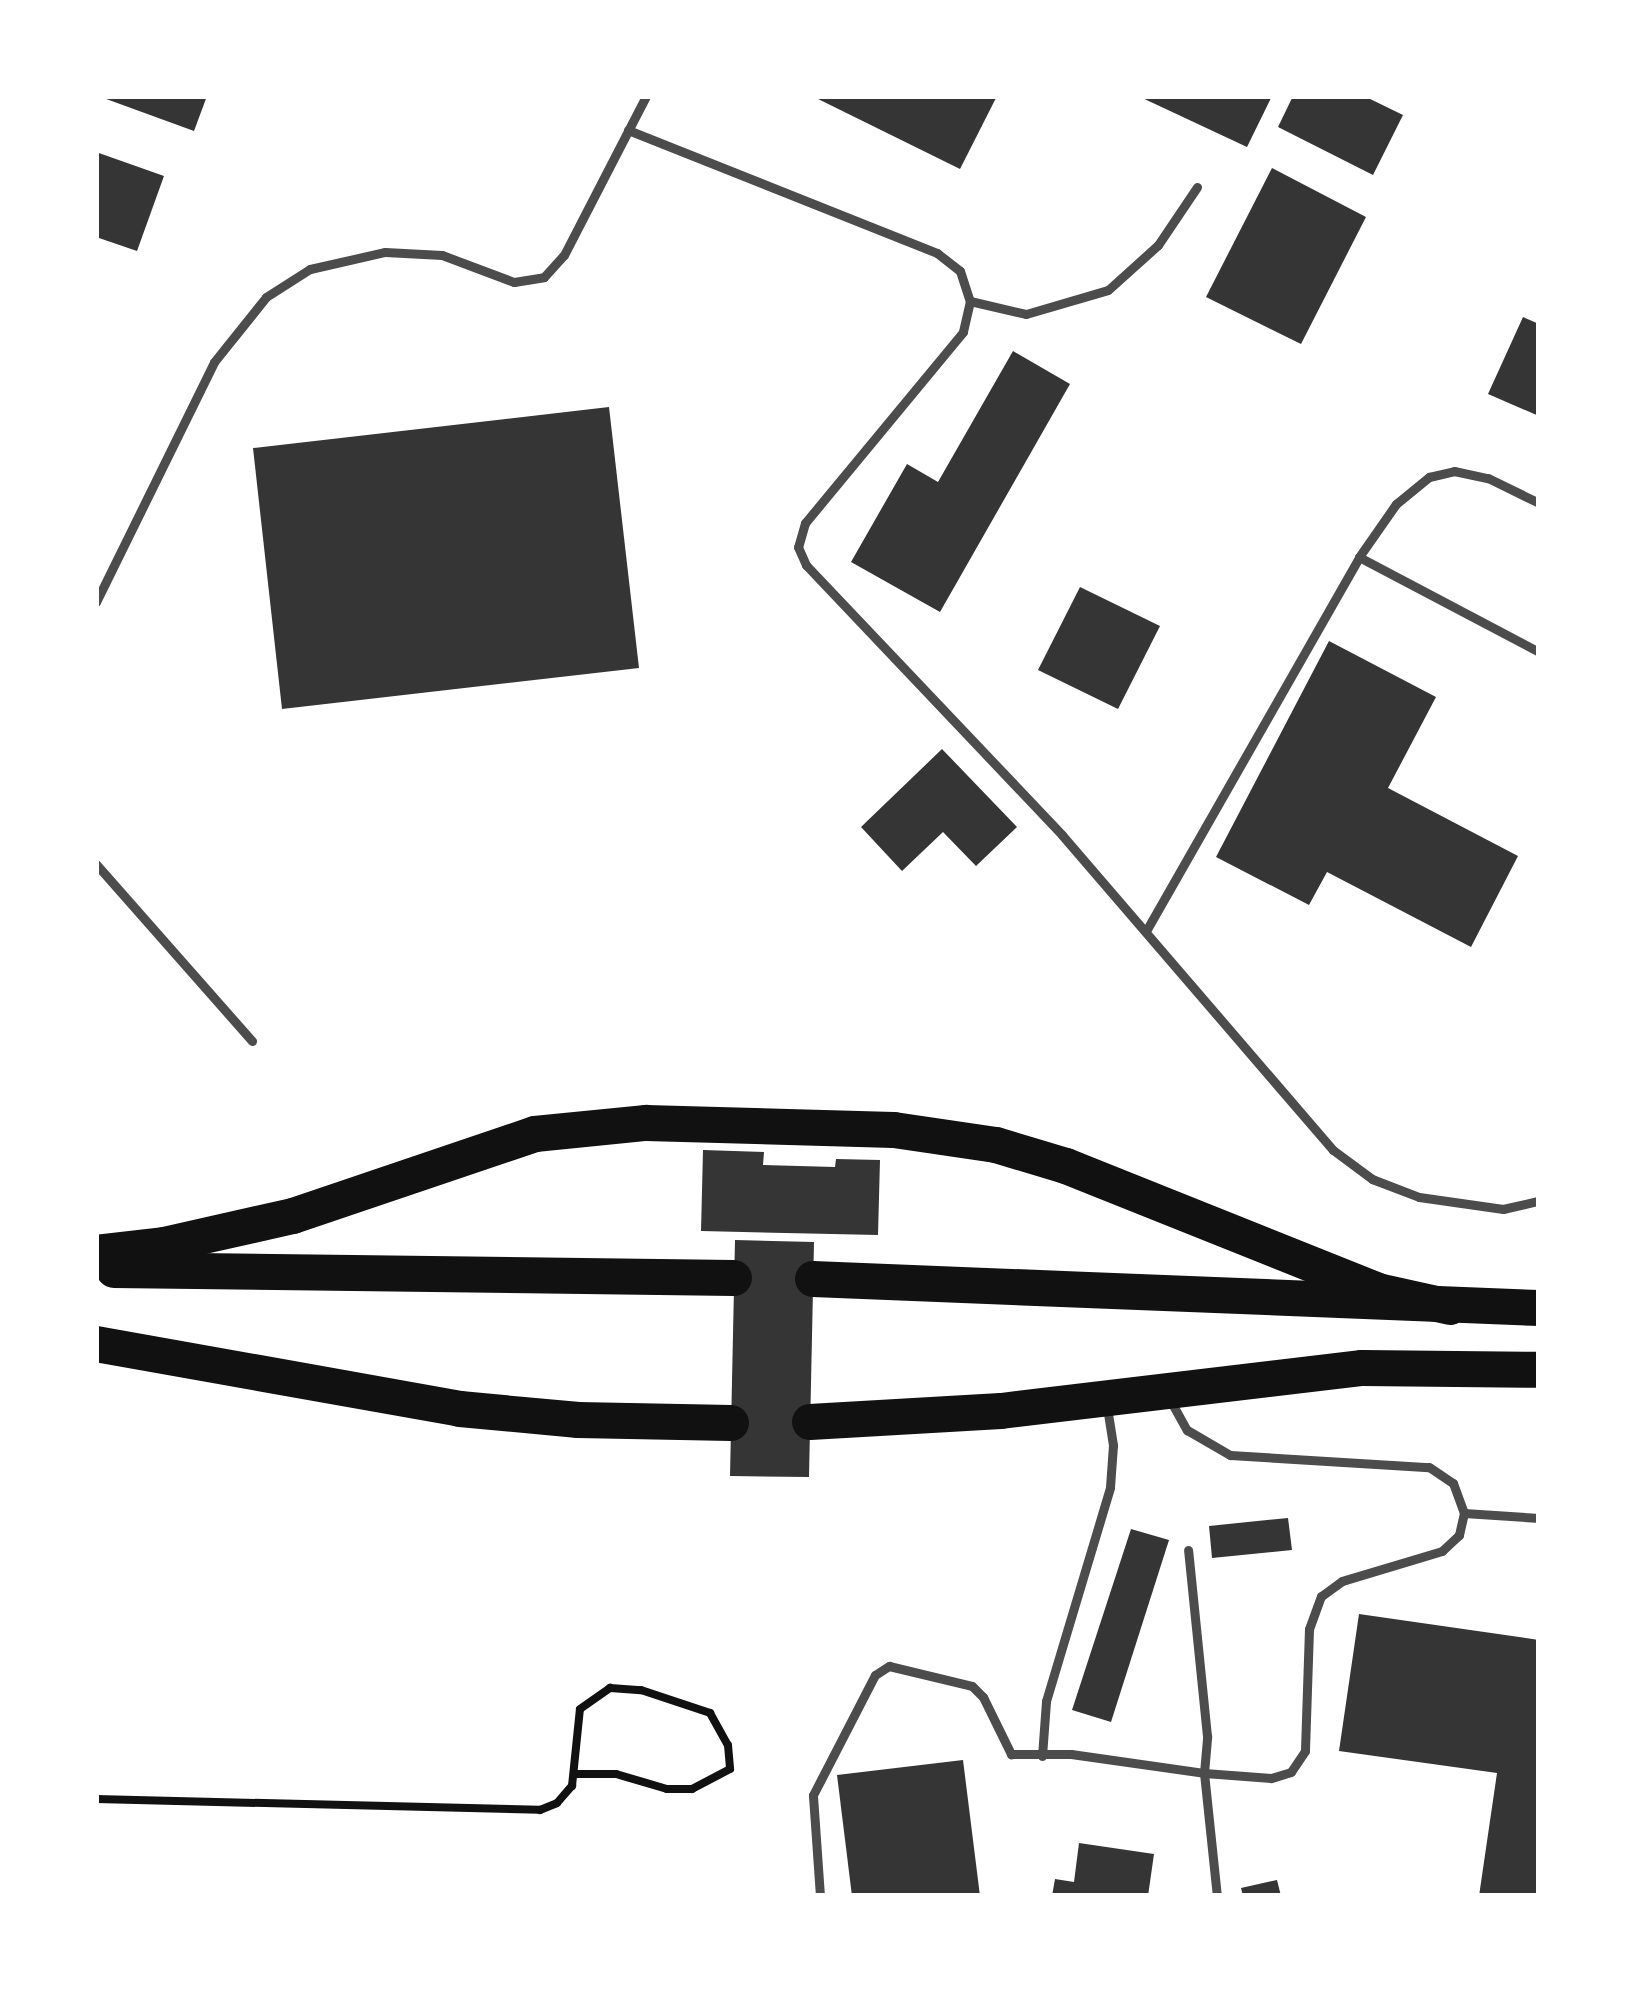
<!DOCTYPE html>
<html>
<head>
<meta charset="utf-8">
<style>
  body { margin:0 }
  #map { position:relative; width:1635px; height:1992px; overflow:hidden; background:#fff; font-family:"IBM Plex Sans",sans-serif }
  div>[style] { position:absolute }
  .building>* { inset:0; background:#353535 }
  .path>* { height:8px; margin:-4px; padding:0 4px; transform-origin:4px; border-radius:4px; background:#111 }
  .service>* { height:9px; margin:-4.5px; padding:0 4.5px; transform-origin:4.5px; border-radius:4.5px; background:#4c4c4c }
  .motorway>* { height:36px; margin:-18px; padding:0 18px; transform-origin:18px; border-radius:18px; background:#111 }
  span { translate:-50% -50%; white-space:nowrap; text-align:center; line-height:1.15; -webkit-text-stroke:9px #fff; paint-order:stroke }
  .frame { position:absolute; inset:0; border:99px solid #fff; pointer-events:none }
</style>
</head>
<body>
<div id="map">
  <div class="building">
    <div style="clip-path:polygon(98px 96px,207px 96px,194px 131px)"></div>
    <div style="clip-path:polygon(812px 96px,997px 96px,960px 169px)"></div>
    <div style="clip-path:polygon(1138px 96px,1272px 96px,1247px 147px)"></div>
    <div style="clip-path:polygon(1293px 96px,1364px 96px,1403px 115px,1373px 175px,1278px 127px)"></div>
    <div style="clip-path:polygon(96px 152px,164px 176px,137px 251px,96px 237px)"></div>
    <div style="clip-path:polygon(1272px 168px,1366px 217px,1301px 344px,1206px 297px)"></div>
    <div style="clip-path:polygon(1523px 317px,1539px 324px,1539px 416px,1488px 394px)"></div>
    <div style="clip-path:polygon(1013px 351px,1070px 384px,940px 612px,851px 562px,907px 464px,938px 482px)"></div>
    <div style="clip-path:polygon(609px 407px,639px 668px,282px 709px,253px 448px)"></div>
    <div style="clip-path:polygon(1080px 587px,1160px 626px,1118px 709px,1038px 670px)"></div>
    <div style="clip-path:polygon(1329px 641px,1436px 697px,1388px 788px,1518px 856px,1471px 947px,1327px 872px,1309px 905px,1216px 857px)"></div>
    <div style="clip-path:polygon(942px 749px,1017px 827px,976px 866px,943px 832px,902px 871px,861px 827px)"></div>
    <div style="clip-path:polygon(703px 1150px,764px 1152px,763px 1165px,835px 1167px,836px 1159px,880px 1160px,878px 1235px,701px 1231px)"></div>
    <div style="clip-path:polygon(735px 1240px,814px 1242px,809px 1477px,730px 1476px)"></div>
    <div style="clip-path:polygon(1288px 1518px,1292px 1550px,1212px 1558px,1209px 1526px)"></div>
    <div style="clip-path:polygon(1131px 1529px,1169px 1540px,1111px 1722px,1072px 1710px)"></div>
    <div style="clip-path:polygon(1359px 1614px,1539px 1640px,1539px 1896px,1479px 1896px,1497px 1773px,1339px 1751px)"></div>
    <div style="clip-path:polygon(963px 1760px,980px 1896px,852px 1896px,837px 1775px)"></div>
    <div style="clip-path:polygon(1079px 1843px,1154px 1854px,1148px 1896px,1052px 1896px,1055px 1879px,1074px 1882px)"></div>
    <div style="clip-path:polygon(1277px 1880px,1281px 1896px,1243px 1896px,1241px 1888px)"></div>
  </div>
  <div class="path">
    <div style="left:96px;top:1799px;width:444px;rotate:1.4deg"></div>
    <div style="left:540px;top:1810px;width:18px;rotate:-22deg"></div>
    <div style="left:557px;top:1803px;width:23px;rotate:-49deg"></div>
    <div style="left:572px;top:1786px;width:77px;rotate:-84.1deg"></div>
    <div style="left:580px;top:1709px;width:37px;rotate:-35deg"></div>
    <div style="left:610px;top:1688px;width:31px;rotate:4deg"></div>
    <div style="left:641px;top:1690px;width:73px;rotate:18.4deg"></div>
    <div style="left:710px;top:1713px;width:37px;rotate:61deg"></div>
    <div style="left:728px;top:1745px;width:24px;rotate:85deg"></div>
    <div style="left:730px;top:1769px;width:43px;rotate:152.2deg"></div>
    <div style="left:692px;top:1789px;width:25px;rotate:180deg"></div>
    <div style="left:667px;top:1789px;width:53px;rotate:-163.6deg"></div>
    <div style="left:616px;top:1774px;width:39px;rotate:180deg"></div>
  </div>
  <div class="service">
    <div style="left:628px;top:130px;width:333px;rotate:21.7deg"></div>
    <div style="left:937px;top:253px;width:29px;rotate:38deg"></div>
    <div style="left:960px;top:271px;width:32px;rotate:72deg"></div>
    <div style="left:970px;top:301px;width:32px;rotate:103deg"></div>
    <div style="left:963px;top:332px;width:248px;rotate:129.6deg"></div>
    <div style="left:805px;top:523px;width:25px;rotate:106deg"></div>
    <div style="left:798px;top:547px;width:20px;rotate:66deg"></div>
    <div style="left:806px;top:565px;width:372px;rotate:46.5deg"></div>
    <div style="left:1062px;top:835px;width:416px;rotate:49.3deg"></div>
    <div style="left:1333px;top:1150px;width:49px;rotate:36.6deg"></div>
    <div style="left:1372px;top:1179px;width:50px;rotate:21deg"></div>
    <div style="left:1419px;top:1197px;width:85px;rotate:8.1deg"></div>
    <div style="left:1503px;top:1209px;width:37px;rotate:-13deg"></div>
    <div style="left:970px;top:301px;width:57px;rotate:13.1deg"></div>
    <div style="left:1026px;top:314px;width:85px;rotate:-16.3deg"></div>
    <div style="left:1108px;top:290px;width:67px;rotate:-42deg"></div>
    <div style="left:1158px;top:245px;width:70px;rotate:-56.1deg"></div>
    <div style="left:1359px;top:557px;width:204px;rotate:27.8deg"></div>
    <div style="left:96px;top:602px;width:267px;rotate:-63.8deg"></div>
    <div style="left:214px;top:362px;width:83px;rotate:-51.3deg"></div>
    <div style="left:266px;top:297px;width:52px;rotate:-32.5deg"></div>
    <div style="left:310px;top:269px;width:77px;rotate:-12.8deg"></div>
    <div style="left:385px;top:252px;width:57px;rotate:3deg"></div>
    <div style="left:442px;top:255px;width:77px;rotate:20.6deg"></div>
    <div style="left:514px;top:282px;width:30px;rotate:-9deg"></div>
    <div style="left:544px;top:277px;width:30px;rotate:-48deg"></div>
    <div style="left:564px;top:255px;width:179px;rotate:-62.7deg"></div>
    <div style="left:96px;top:864px;width:236px;rotate:48.6deg"></div>
    <div style="left:1146px;top:931px;width:430px;rotate:-60.3deg"></div>
    <div style="left:1359px;top:557px;width:65px;rotate:-55.1deg"></div>
    <div style="left:1396px;top:504px;width:43px;rotate:-39.3deg"></div>
    <div style="left:1429px;top:477px;width:26px;rotate:-13deg"></div>
    <div style="left:1454px;top:471px;width:35px;rotate:12deg"></div>
    <div style="left:1488px;top:478px;width:57px;rotate:26.1deg"></div>
    <div style="left:1169px;top:1398px;width:37px;rotate:61deg"></div>
    <div style="left:1187px;top:1430px;width:50px;rotate:30.2deg"></div>
    <div style="left:1230px;top:1455px;width:199px;rotate:3.5deg"></div>
    <div style="left:1429px;top:1467px;width:29px;rotate:34deg"></div>
    <div style="left:1453px;top:1483px;width:32px;rotate:70deg"></div>
    <div style="left:1464px;top:1513px;width:23px;rotate:103deg"></div>
    <div style="left:1459px;top:1535px;width:23px;rotate:137deg"></div>
    <div style="left:1442px;top:1551px;width:104px;rotate:163.3deg"></div>
    <div style="left:1342px;top:1581px;width:26px;rotate:144deg"></div>
    <div style="left:1321px;top:1596px;width:35px;rotate:110deg"></div>
    <div style="left:1309px;top:1629px;width:122px;rotate:91.9deg"></div>
    <div style="left:1305px;top:1751px;width:25px;rotate:124deg"></div>
    <div style="left:1291px;top:1772px;width:21px;rotate:163deg"></div>
    <div style="left:1271px;top:1778px;width:67px;rotate:-175.7deg"></div>
    <div style="left:1204px;top:1773px;width:37px;rotate:-85deg"></div>
    <div style="left:1207px;top:1736px;width:187px;rotate:-95.8deg"></div>
    <div style="left:1464px;top:1513px;width:75px;rotate:3.8deg"></div>
    <div style="left:1042px;top:1756px;width:55px;rotate:-85.8deg"></div>
    <div style="left:1046px;top:1701px;width:223px;rotate:-73.3deg"></div>
    <div style="left:1110px;top:1487px;width:42px;rotate:-85.9deg"></div>
    <div style="left:1113px;top:1445px;width:39px;rotate:-99deg"></div>
    <div style="left:820px;top:1896px;width:101px;rotate:-94deg"></div>
    <div style="left:813px;top:1795px;width:135px;rotate:-62.7deg"></div>
    <div style="left:875px;top:1675px;width:17px;rotate:-33deg"></div>
    <div style="left:889px;top:1666px;width:85px;rotate:13.5deg"></div>
    <div style="left:972px;top:1686px;width:16px;rotate:45deg"></div>
    <div style="left:983px;top:1697px;width:64px;rotate:63.8deg"></div>
    <div style="left:1011px;top:1754px;width:60px"></div>
    <div style="left:1071px;top:1754px;width:134px;rotate:8.1deg"></div>
    <div style="left:1204px;top:1773px;width:124px;rotate:84deg"></div>
  </div>
  <div class="motorway">
    <div style="left:96px;top:1253px;width:68px;rotate:-6.7deg"></div>
    <div style="left:164px;top:1245px;width:132px;rotate:-12.7deg"></div>
    <div style="left:293px;top:1216px;width:256px;rotate:-18.7deg"></div>
    <div style="left:535px;top:1134px;width:112px;rotate:-5.7deg"></div>
    <div style="left:646px;top:1123px;width:248px;rotate:1.6deg"></div>
    <div style="left:894px;top:1130px;width:103px;rotate:8.4deg"></div>
    <div style="left:996px;top:1145px;width:73px;rotate:16.7deg"></div>
    <div style="left:1066px;top:1166px;width:336px;rotate:21.8deg"></div>
    <div style="left:1378px;top:1291px;width:74px;rotate:12.5deg"></div>
    <div style="left:114px;top:1270px;width:620px;rotate:0.74deg"></div>
    <div style="left:813px;top:1279px;width:727px;rotate:2.29deg"></div>
    <div style="left:96px;top:1344px;width:370px;rotate:10.1deg"></div>
    <div style="left:460px;top:1409px;width:119px;rotate:5.3deg"></div>
    <div style="left:578px;top:1420px;width:153px;rotate:1.1deg"></div>
    <div style="left:810px;top:1422px;width:191px;rotate:-3.3deg"></div>
    <div style="left:1001px;top:1411px;width:364px;rotate:-6.8deg"></div>
    <div style="left:1362px;top:1368px;width:177px;rotate:0.6deg"></div>
  </div>
  <div class="frame"></div>
</div>
</body>
</html>
